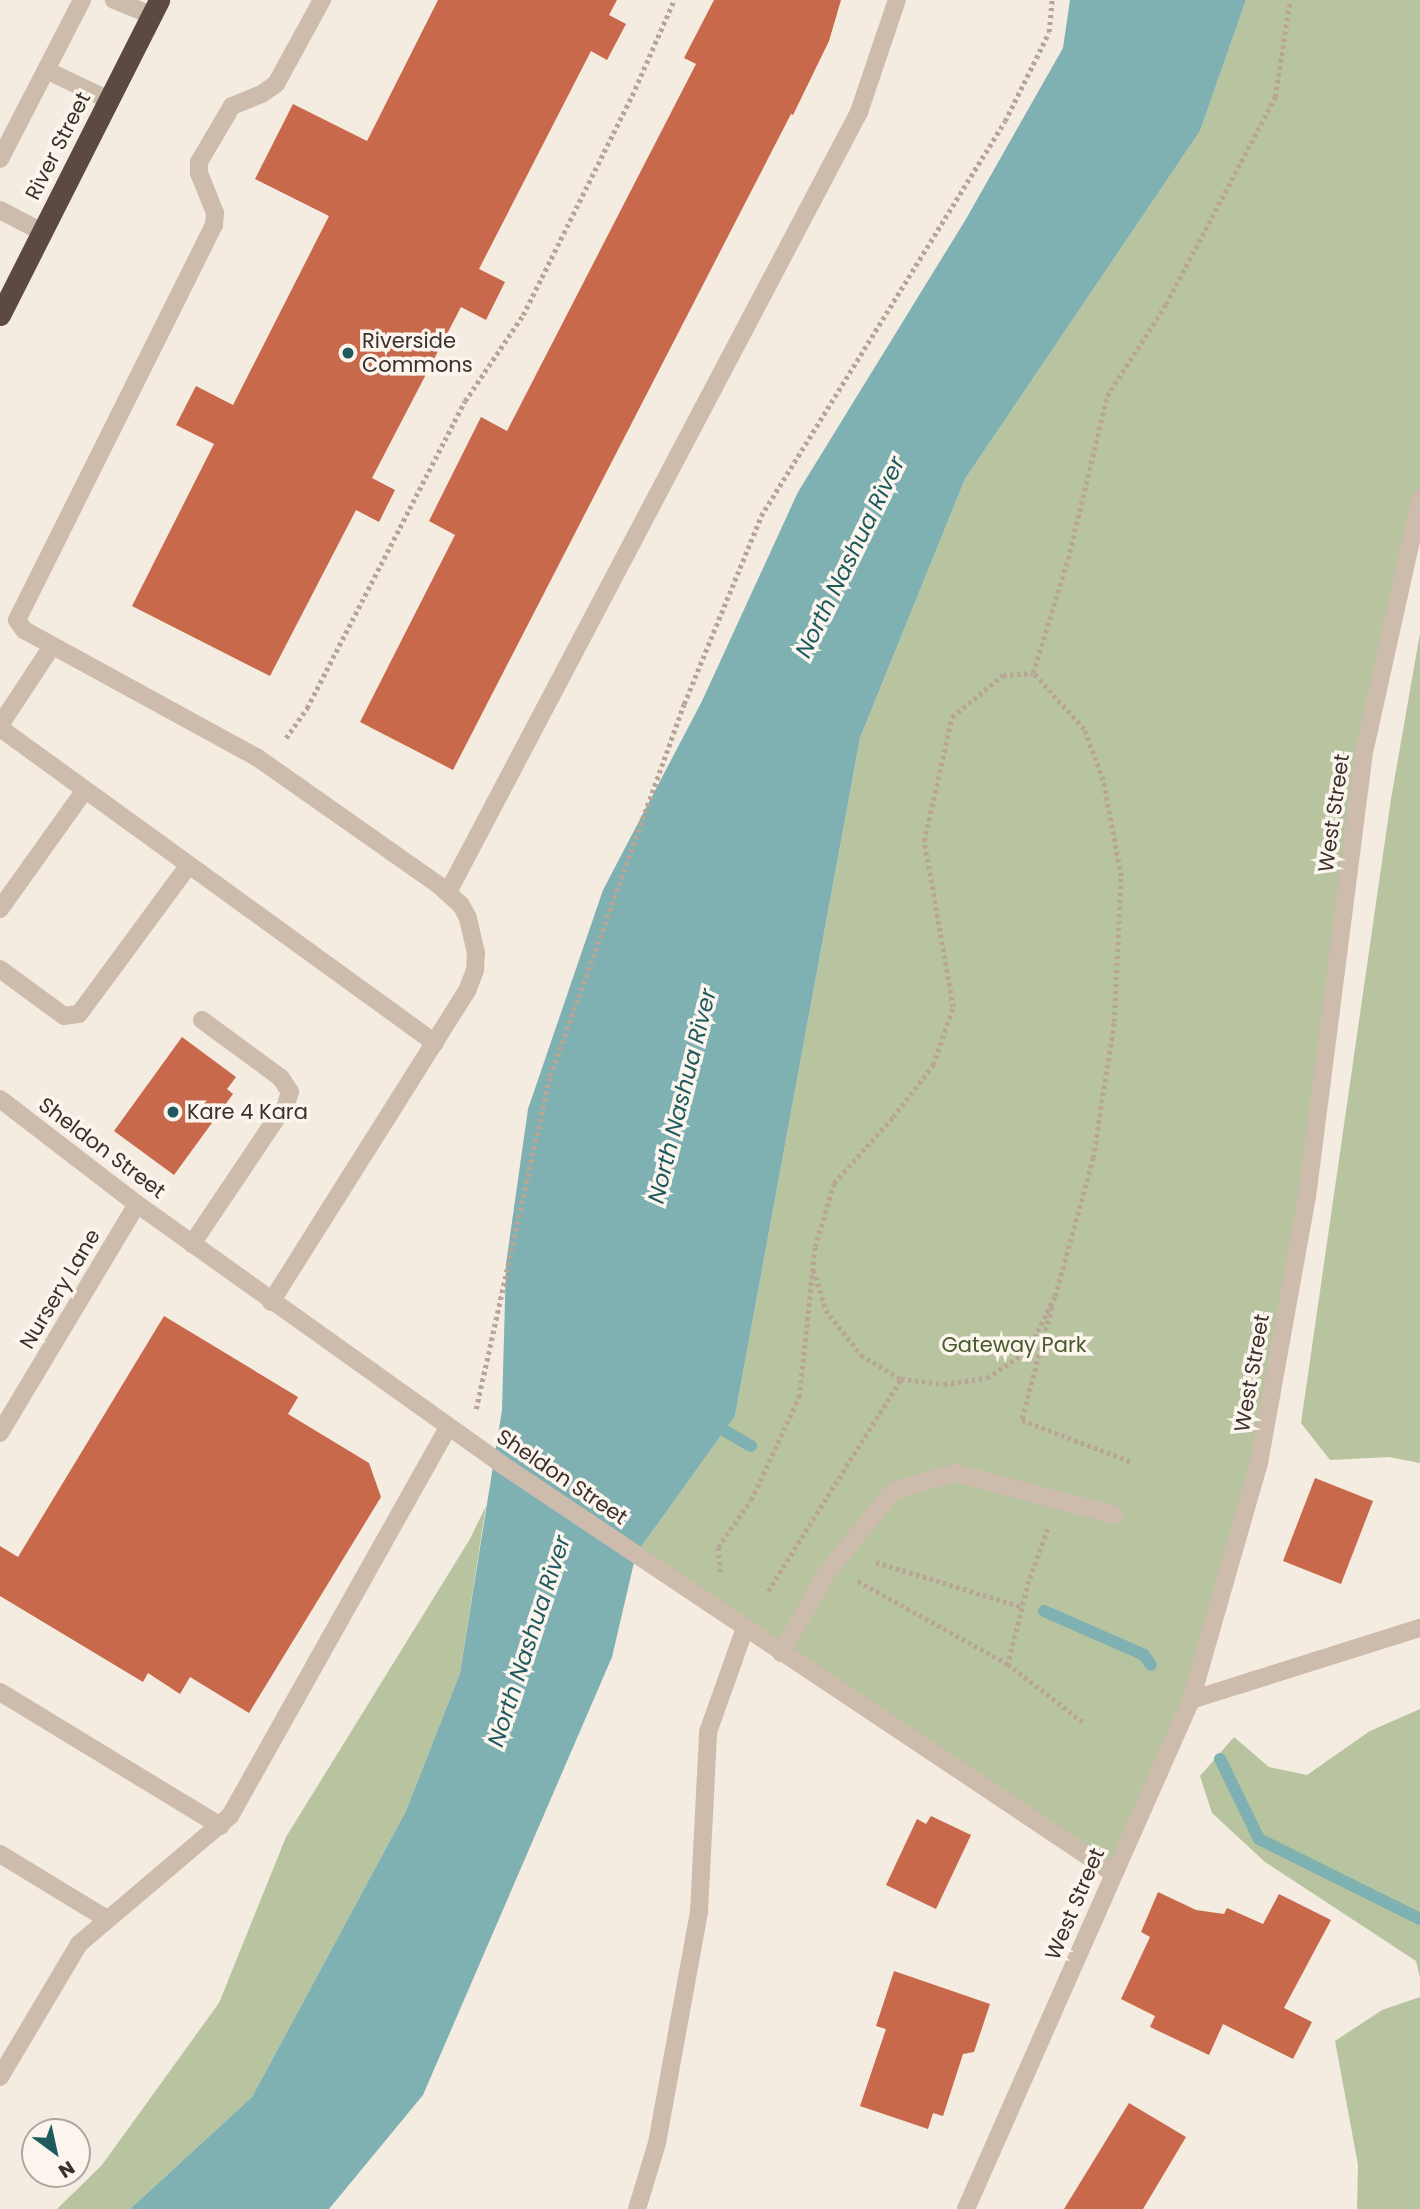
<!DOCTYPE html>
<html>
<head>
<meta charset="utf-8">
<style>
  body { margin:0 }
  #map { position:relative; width:1420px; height:2209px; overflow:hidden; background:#f4ebe1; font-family:Poppins,sans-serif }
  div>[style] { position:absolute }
  .green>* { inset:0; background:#b8c4a0 }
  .water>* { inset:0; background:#7fb0b2 }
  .stream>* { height:12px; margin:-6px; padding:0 6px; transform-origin:6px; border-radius:6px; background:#7fb0b2 }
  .building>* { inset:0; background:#c8694b }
  .path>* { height:4.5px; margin-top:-2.25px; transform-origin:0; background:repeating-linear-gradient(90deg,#b9a596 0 3.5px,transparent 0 7px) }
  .lane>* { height:18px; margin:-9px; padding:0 9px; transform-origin:9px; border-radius:9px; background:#cdbbac }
  .street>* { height:18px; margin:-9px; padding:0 9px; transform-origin:9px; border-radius:9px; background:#cdbbac }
  .highway>* { height:21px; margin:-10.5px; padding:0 10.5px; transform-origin:10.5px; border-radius:10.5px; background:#5c4a42 }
  .dots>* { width:19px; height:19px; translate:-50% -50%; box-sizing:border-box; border:4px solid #fbf5ee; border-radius:50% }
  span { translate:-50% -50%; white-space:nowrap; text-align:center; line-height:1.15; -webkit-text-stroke:7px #fbf5ee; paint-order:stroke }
  .street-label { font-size:21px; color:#3b302b }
  .poi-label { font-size:21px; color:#3b302b }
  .left { translate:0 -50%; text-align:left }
  .park-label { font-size:21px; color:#4a5a2e }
  .water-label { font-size:23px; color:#1f5a5e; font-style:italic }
  .north { position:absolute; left:21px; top:2118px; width:70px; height:70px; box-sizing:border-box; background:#fbf5ee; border:2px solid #aea6a0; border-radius:50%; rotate:147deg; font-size:19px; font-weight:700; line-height:28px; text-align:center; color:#3b302b }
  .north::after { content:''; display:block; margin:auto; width:24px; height:32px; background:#1f5a5e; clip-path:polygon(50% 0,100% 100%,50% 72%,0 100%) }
</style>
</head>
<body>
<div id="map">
  <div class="green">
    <div style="clip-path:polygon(1246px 0,1420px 0,1420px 499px,1363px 758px,1307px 1197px,1259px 1463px,1191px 1700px,1113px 1873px,636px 1554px,735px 1416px,860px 738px,965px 479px,1200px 131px)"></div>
    <div style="clip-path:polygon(1420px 633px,1420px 1463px,1389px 1457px,1330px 1460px,1301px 1423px,1391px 799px)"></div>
    <div style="clip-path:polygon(486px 1506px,460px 1673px,406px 1811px,252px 2097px,130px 2209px,57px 2209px,102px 2165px,219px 2003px,286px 1837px,470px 1539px)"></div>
    <div style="clip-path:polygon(1420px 1709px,1420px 1978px,1416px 1961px,1265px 1862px,1212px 1813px,1200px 1776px,1234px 1737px,1269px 1767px,1307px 1775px,1370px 1731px)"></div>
    <div style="clip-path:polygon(1420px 1997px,1420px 2209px,1357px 2209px,1358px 2165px,1335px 2041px,1382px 2010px)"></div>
  </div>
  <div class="water">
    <div style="clip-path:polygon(1070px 0,1246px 0,1200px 131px,965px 479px,860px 738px,735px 1416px,636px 1554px,612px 1657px,423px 2095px,329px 2209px,130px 2209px,252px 2097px,406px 1811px,460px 1673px,502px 1410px,506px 1264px,528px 1109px,603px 890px,702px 701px,798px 492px,966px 219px,1063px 48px)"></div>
  </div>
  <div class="stream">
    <div style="left:725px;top:1431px;width:30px;rotate:30deg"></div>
    <div style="left:1044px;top:1611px;width:109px;rotate:23.7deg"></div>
    <div style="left:1144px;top:1655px;width:12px;rotate:55deg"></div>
    <div style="left:1220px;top:1759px;width:89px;rotate:64deg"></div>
    <div style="left:1259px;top:1839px;width:180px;rotate:26.4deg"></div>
  </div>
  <div class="building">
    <div style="clip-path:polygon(438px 0,617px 0,609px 15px,626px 24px,607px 60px,591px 51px,479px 269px,505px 282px,486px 320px,461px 307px,372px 478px,395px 490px,379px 522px,356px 510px,270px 676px,132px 606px,214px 444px,176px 425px,196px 386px,233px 405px,329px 216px,255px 179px,293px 104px,367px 141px)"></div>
    <div style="clip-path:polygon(714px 0,841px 0,829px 41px,793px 115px,791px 114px,453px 770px,360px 722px,455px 535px,429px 521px,481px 417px,507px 431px,696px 64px,684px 58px)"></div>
    <div style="clip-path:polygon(182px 1037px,236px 1077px,227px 1089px,233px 1094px,174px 1175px,114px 1131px)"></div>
    <div style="clip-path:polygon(164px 1316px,298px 1397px,288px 1414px,369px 1463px,381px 1497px,249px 1713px,190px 1677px,180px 1694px,148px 1673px,143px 1682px,0 1596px,0 1546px,18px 1557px)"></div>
    <div style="clip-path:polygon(1315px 1478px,1373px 1501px,1341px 1584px,1283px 1561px)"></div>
    <div style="clip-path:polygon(931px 1816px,971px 1835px,936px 1909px,886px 1885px,917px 1819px,926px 1824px)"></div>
    <div style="clip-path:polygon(1158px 1892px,1196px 1910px,1224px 1914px,1227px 1908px,1263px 1924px,1279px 1894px,1331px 1920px,1284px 2008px,1312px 2022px,1293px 2059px,1223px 2024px,1209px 2055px,1150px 2027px,1155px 2016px,1121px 1999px,1150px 1937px,1141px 1932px)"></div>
    <div style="clip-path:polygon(894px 1971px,990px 2004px,974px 2052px,963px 2054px,943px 2116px,933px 2113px,928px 2129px,860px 2106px,886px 2029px,876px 2026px)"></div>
    <div style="clip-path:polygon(1129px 2103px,1186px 2137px,1143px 2209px,1064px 2209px)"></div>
  </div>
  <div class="path">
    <div style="left:286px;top:738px;width:37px;rotate:-55deg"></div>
    <div style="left:307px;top:708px;width:345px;rotate:-62.8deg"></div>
    <div style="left:465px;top:401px;width:104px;rotate:-56deg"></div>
    <div style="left:523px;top:315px;width:252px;rotate:-63.6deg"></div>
    <div style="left:635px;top:89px;width:97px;rotate:-66.3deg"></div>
    <div style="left:814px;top:1270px;width:42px;rotate:73.3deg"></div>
    <div style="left:826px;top:1310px;width:57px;rotate:52.1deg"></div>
    <div style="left:861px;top:1355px;width:47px;rotate:31deg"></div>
    <div style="left:901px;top:1379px;width:43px;rotate:6.6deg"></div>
    <div style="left:944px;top:1384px;width:43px;rotate:-7.9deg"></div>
    <div style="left:987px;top:1378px;width:50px;rotate:-34.3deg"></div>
    <div style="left:1028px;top:1350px;width:60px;rotate:-63.4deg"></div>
    <div style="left:1055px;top:1296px;width:143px;rotate:-74.6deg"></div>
    <div style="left:1093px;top:1158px;width:138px;rotate:-81.2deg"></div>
    <div style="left:1114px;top:1022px;width:146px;rotate:-87.3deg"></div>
    <div style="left:1121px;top:876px;width:98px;rotate:-100.6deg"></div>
    <div style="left:1103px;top:780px;width:54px;rotate:-110.4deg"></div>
    <div style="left:1084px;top:729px;width:76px;rotate:-132.3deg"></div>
    <div style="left:1052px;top:1307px;width:117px;rotate:104.9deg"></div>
    <div style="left:1022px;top:1420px;width:118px;rotate:20.9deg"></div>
    <div style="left:476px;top:1409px;width:341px;rotate:-77.5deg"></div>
    <div style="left:550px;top:1076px;width:395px;rotate:-70.2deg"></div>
    <div style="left:684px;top:704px;width:203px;rotate:-67.7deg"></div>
    <div style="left:761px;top:516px;width:464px;rotate:-58.3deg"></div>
    <div style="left:1005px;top:121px;width:99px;rotate:-63.7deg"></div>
    <div style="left:1049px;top:32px;width:32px;rotate:-85deg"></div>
    <div style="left:1048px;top:1529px;width:55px;rotate:110.1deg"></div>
    <div style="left:1029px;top:1581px;width:86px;rotate:104.2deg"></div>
    <div style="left:1008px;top:1664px;width:96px;rotate:37.8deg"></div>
    <div style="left:876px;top:1562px;width:153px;rotate:17.1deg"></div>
    <div style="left:720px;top:1572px;width:25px;rotate:-95deg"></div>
    <div style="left:718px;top:1547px;width:57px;rotate:-54.9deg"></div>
    <div style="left:751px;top:1500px;width:114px;rotate:-65deg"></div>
    <div style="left:799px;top:1397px;width:151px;rotate:-83.9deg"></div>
    <div style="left:815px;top:1247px;width:67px;rotate:-73.5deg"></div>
    <div style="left:834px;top:1183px;width:89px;rotate:-48.2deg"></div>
    <div style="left:893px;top:1117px;width:66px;rotate:-52.4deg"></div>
    <div style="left:933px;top:1065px;width:61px;rotate:-71deg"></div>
    <div style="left:953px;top:1007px;width:169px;rotate:-99.9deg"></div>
    <div style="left:924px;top:841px;width:127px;rotate:-77.3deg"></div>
    <div style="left:952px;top:717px;width:66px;rotate:-39.5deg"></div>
    <div style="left:1003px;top:675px;width:30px;rotate:-4deg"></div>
    <div style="left:1033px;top:673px;width:119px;rotate:-72.9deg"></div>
    <div style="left:1068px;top:559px;width:168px;rotate:-76.5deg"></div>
    <div style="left:1107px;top:396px;width:109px;rotate:-57.3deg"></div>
    <div style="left:1166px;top:304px;width:234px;rotate:-62.2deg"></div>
    <div style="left:1275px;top:97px;width:98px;rotate:-81.2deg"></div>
    <div style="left:858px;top:1581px;width:171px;rotate:29deg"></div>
    <div style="left:768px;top:1591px;width:250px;rotate:-57.9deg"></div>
  </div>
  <div class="lane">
    <div style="left:114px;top:0;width:40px;rotate:22deg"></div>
    <div style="left:46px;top:70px;width:70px;rotate:25.5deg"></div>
    <div style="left:0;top:159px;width:179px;rotate:-62.7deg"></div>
    <div style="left:0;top:210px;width:47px;rotate:27.6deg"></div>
    <div style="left:0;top:725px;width:95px;rotate:-56.6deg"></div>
    <div style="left:0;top:728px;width:537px;rotate:35.91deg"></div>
    <div style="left:448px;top:892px;width:882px;rotate:-62.21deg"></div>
    <div style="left:859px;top:112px;width:118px;rotate:-71.3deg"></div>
    <div style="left:0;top:909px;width:146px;rotate:-54.5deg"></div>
    <div style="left:0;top:969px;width:79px;rotate:36.3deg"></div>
    <div style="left:64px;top:1016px;width:15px;rotate:-8deg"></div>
    <div style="left:79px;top:1014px;width:185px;rotate:-53.6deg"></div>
    <div style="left:192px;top:1244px;width:169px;rotate:-56.1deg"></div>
    <div style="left:286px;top:1104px;width:13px;rotate:-72deg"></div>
    <div style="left:290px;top:1092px;width:17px;rotate:-123deg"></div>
    <div style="left:281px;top:1078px;width:98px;rotate:-143.7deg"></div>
    <div style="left:271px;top:1302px;width:368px;rotate:-57.8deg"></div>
    <div style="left:467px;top:991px;width:22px;rotate:-69deg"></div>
    <div style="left:475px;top:970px;width:17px;rotate:-87deg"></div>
    <div style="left:476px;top:953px;width:36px;rotate:-103deg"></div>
    <div style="left:468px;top:918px;width:15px;rotate:-118deg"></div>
    <div style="left:461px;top:905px;width:28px;rotate:-138deg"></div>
    <div style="left:440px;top:886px;width:223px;rotate:-144.9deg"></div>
    <div style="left:258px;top:758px;width:267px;rotate:-151.3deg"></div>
    <div style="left:24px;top:630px;width:12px;rotate:-125deg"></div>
    <div style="left:17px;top:620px;width:441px;rotate:-63.5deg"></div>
    <div style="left:214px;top:225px;width:12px;rotate:-85deg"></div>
    <div style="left:215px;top:213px;width:43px;rotate:-111.8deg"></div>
    <div style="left:199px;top:173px;width:11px;rotate:-90deg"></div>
    <div style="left:199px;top:162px;width:65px;rotate:-59.5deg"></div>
    <div style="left:232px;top:106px;width:32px;rotate:-22deg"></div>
    <div style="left:262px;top:94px;width:17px;rotate:-36deg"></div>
    <div style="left:276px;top:84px;width:96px;rotate:-61.3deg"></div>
    <div style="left:781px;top:1653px;width:95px;rotate:-60.2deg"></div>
    <div style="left:828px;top:1571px;width:103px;rotate:-50.9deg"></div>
    <div style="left:893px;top:1491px;width:65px;rotate:-16.2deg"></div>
    <div style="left:955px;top:1473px;width:165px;rotate:14.7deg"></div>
    <div style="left:0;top:1692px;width:258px;rotate:31.3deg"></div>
    <div style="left:0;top:1854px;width:125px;rotate:31.3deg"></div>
    <div style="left:0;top:2077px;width:155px;rotate:-59.3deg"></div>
    <div style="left:79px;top:1944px;width:198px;rotate:-40.3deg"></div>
    <div style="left:230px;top:1816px;width:446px;rotate:-60.7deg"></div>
    <div style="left:637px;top:2209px;width:69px;rotate:-73.1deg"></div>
    <div style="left:657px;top:2143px;width:235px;rotate:-79.7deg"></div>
    <div style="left:699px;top:1912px;width:180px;rotate:-87.1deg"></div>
    <div style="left:708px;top:1732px;width:110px;rotate:-70.4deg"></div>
  </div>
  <div class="street">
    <div style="left:0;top:1099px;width:173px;rotate:37.5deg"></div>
    <div style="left:137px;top:1204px;width:447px;rotate:35.5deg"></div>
    <div style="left:501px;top:1464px;width:736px;rotate:33.75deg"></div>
    <div style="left:0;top:1433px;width:267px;rotate:-59.1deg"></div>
    <div style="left:1191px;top:1700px;width:240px;rotate:-17.5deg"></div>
    <div style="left:966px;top:2209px;width:557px;rotate:-66.15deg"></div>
    <div style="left:1191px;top:1700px;width:247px;rotate:-74deg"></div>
    <div style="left:1259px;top:1463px;width:270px;rotate:-79.8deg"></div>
    <div style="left:1307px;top:1197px;width:444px;rotate:-82.7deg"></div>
    <div style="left:1363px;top:757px;width:264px;rotate:-77.5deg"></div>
  </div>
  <div class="highway">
    <div style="left:0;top:315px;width:353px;rotate:-63.2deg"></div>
  </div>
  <div class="dots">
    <div style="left:348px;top:353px;background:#1f5a5e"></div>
    <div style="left:173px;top:1112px;background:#1f5a5e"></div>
  </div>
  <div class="street-label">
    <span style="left:58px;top:146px;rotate:-63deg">River Street</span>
    <span style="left:1334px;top:813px;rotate:-82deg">West Street</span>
    <span style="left:102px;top:1148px;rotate:37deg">Sheldon Street</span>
    <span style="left:60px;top:1289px;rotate:-59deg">Nursery Lane</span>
    <span style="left:1252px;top:1373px;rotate:-80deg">West Street</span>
    <span style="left:562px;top:1477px;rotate:34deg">Sheldon Street</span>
    <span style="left:1075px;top:1904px;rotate:-67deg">West Street</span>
  </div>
  <div class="poi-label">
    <span class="left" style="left:362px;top:353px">Riverside<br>Commons</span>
    <span class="left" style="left:187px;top:1112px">Kare 4 Kara</span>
  </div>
  <div class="park-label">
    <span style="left:1014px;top:1345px">Gateway Park</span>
  </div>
  <div class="water-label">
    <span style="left:850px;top:557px;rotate:-64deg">North Nashua River</span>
    <span style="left:682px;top:1096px;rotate:-76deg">North Nashua River</span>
    <span style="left:529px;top:1641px;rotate:-72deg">North Nashua River</span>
  </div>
  <div class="north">N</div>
</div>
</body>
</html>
